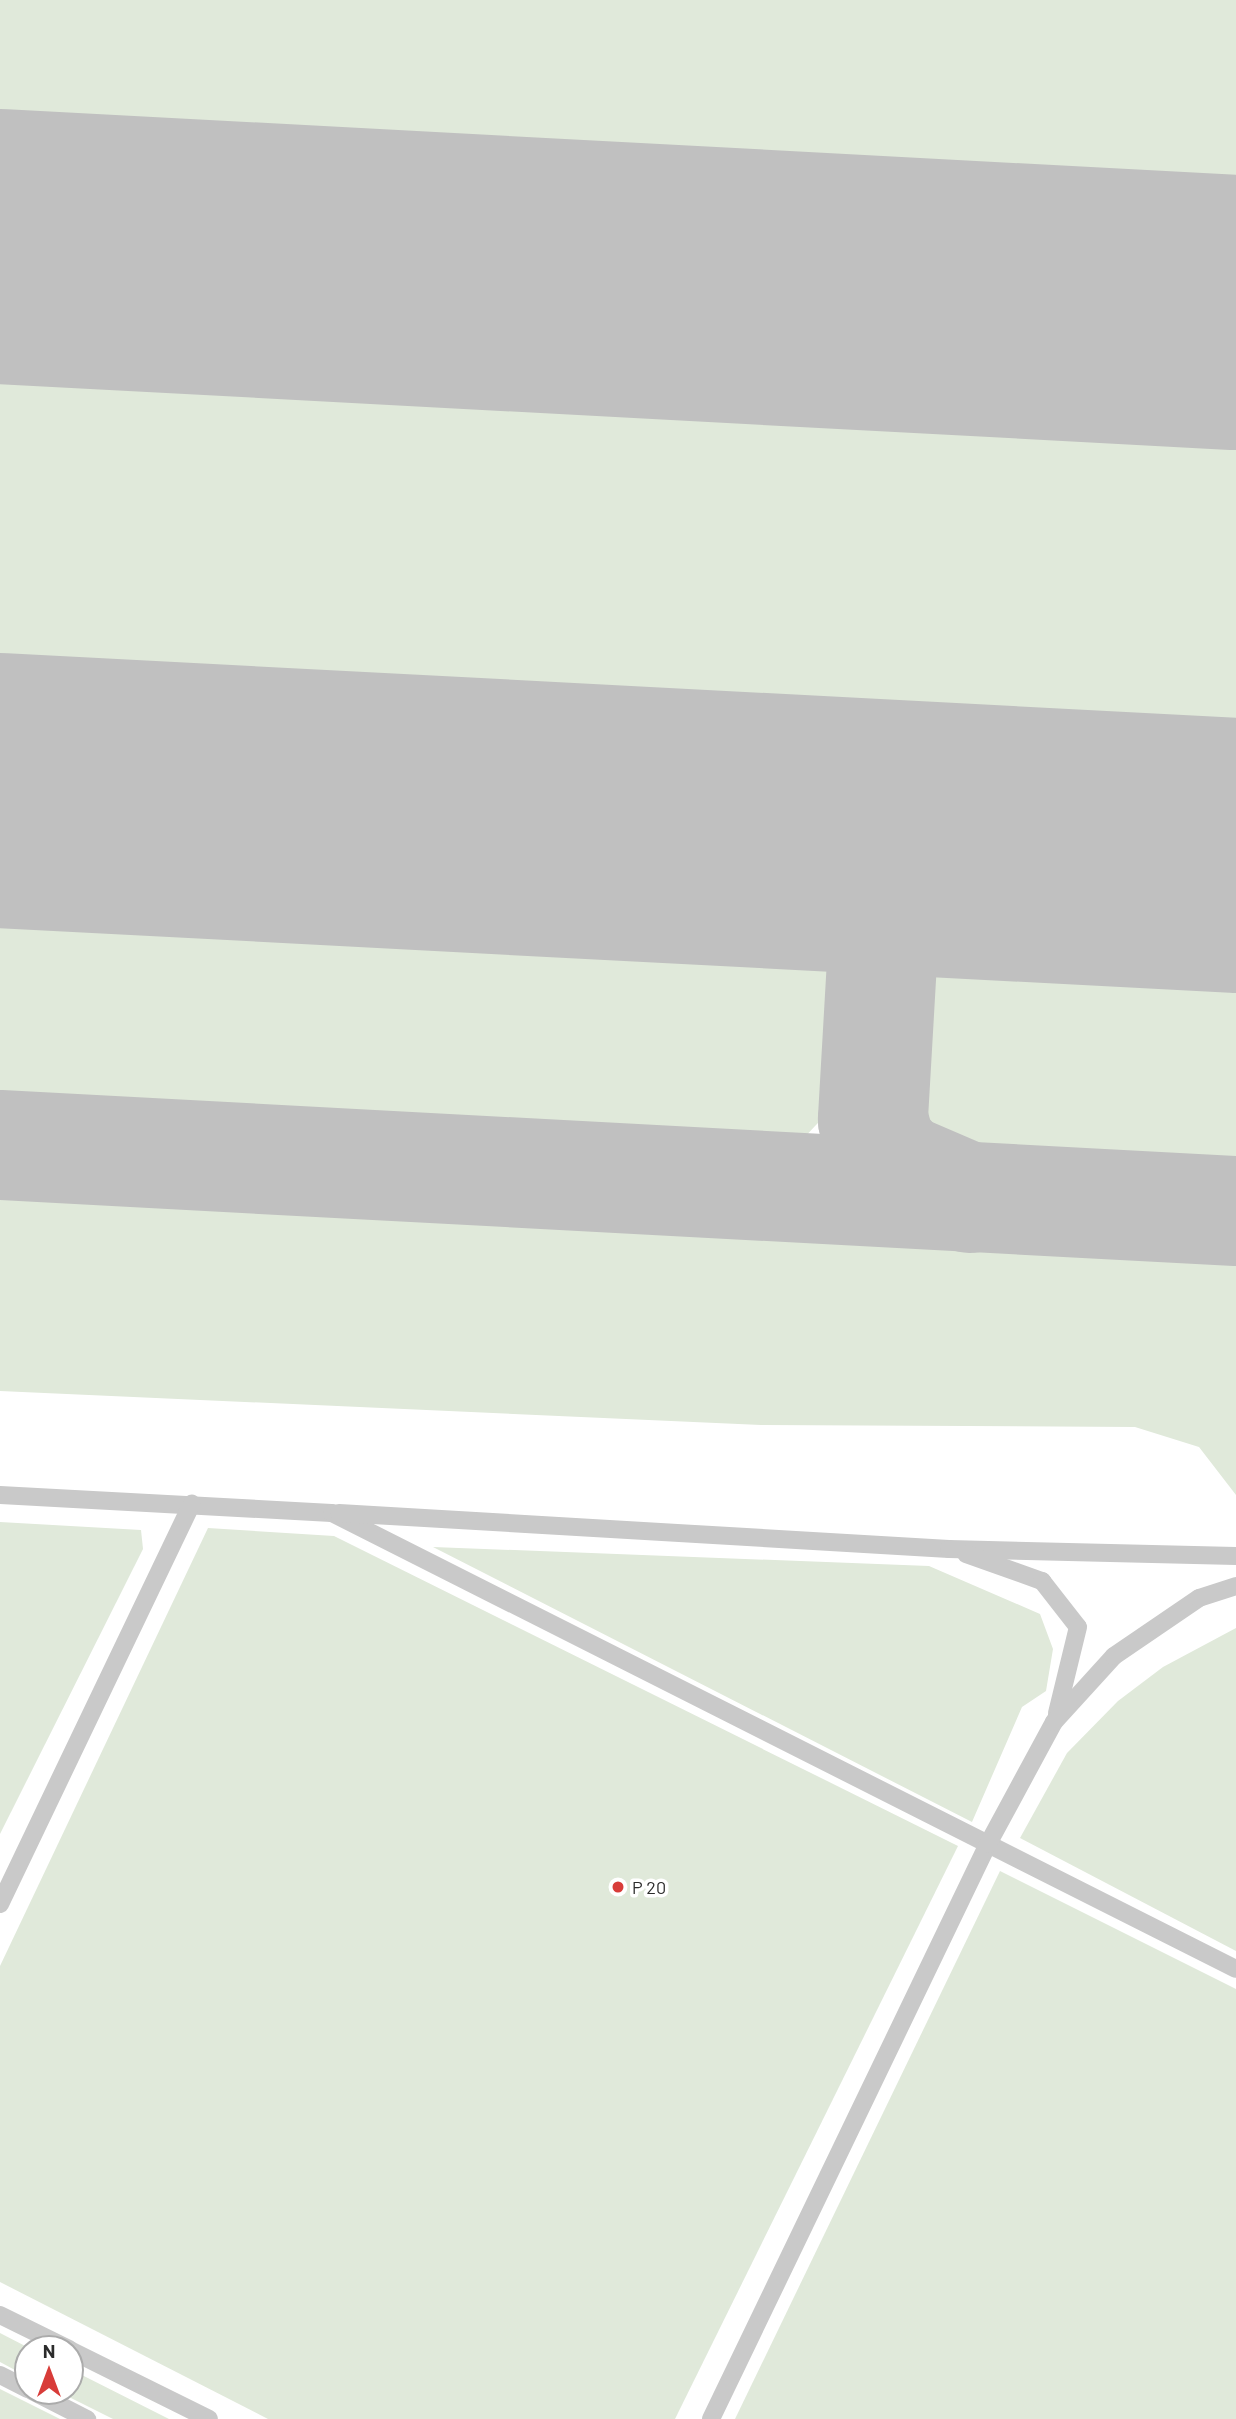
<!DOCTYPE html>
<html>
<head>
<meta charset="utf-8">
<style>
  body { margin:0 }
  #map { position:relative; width:1236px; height:2419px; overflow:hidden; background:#fff; font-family:Barlow,sans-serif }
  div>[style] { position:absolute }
  .green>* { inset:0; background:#e0e9da }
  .taxiway>* { height:110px; margin:-55px; padding:0 55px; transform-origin:55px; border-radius:55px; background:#c0c0c0 }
  .runway>* { height:275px; margin:-137.5px; padding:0 137.5px; transform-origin:137.5px; border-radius:137.5px; background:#c0c0c0 }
  .lane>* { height:18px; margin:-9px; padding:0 9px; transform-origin:9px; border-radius:9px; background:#c9c9c9 }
  .dots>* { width:19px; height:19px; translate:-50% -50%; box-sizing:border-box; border:4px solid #fff; border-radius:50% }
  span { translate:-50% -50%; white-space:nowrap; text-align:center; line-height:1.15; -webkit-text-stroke:7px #fff; paint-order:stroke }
  .poi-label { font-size:18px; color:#2c2c2c }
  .left { translate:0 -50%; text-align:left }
  .north { position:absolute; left:14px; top:2335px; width:70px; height:70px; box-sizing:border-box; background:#fff; border:2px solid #ababab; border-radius:50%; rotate:0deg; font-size:19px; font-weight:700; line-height:28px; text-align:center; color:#2c2c2c }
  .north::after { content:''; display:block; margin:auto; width:24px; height:32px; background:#d83c39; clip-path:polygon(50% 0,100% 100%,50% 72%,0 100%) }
</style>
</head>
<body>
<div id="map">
  <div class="green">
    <div style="clip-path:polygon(0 0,1236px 0,1236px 779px,0 714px)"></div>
    <div style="clip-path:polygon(0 866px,761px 905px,804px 924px,838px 953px,845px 970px,849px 988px,838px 1089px,832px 1108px,801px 1141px,755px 1152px,0 1112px)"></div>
    <div style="clip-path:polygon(1011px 919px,1236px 931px,1236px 1179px,990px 1166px,961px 1160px,926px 1135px,904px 1072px,914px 978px,943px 939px,983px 921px)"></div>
    <div style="clip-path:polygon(0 1175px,1236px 1240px,1236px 1495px,1199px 1447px,1135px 1427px,761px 1425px,0 1391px)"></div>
    <div style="clip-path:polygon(0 1522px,141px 1530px,143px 1549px,0 1834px)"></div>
    <div style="clip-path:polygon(208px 1528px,334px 1536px,958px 1846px,675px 2419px,268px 2419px,0 2282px,0 1966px)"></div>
    <div style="clip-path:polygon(433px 1547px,929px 1566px,1040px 1614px,1053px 1649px,1046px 1691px,1022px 1707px,972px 1822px)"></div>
    <div style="clip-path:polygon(1236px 1628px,1236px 1951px,1020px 1838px,1067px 1753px,1118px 1701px,1163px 1667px)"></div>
    <div style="clip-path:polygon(1000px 1871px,1236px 1989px,1236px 2419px,735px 2419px)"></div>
    <div style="clip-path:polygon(0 2333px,31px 2349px,28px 2377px,0 2362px)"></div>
    <div style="clip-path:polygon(70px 2369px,169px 2419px,113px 2419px,57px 2391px,70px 2391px)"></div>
    <div style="clip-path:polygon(0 2389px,60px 2419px,0 2419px)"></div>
  </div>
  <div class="taxiway">
    <div style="left:968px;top:841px;width:37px;rotate:171deg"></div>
    <div style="left:931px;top:847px;width:25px;rotate:153deg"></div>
    <div style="left:909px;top:858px;width:41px;rotate:124.1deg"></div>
    <div style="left:886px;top:892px;width:228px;rotate:93.3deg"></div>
    <div style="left:873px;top:1120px;width:29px;rotate:74deg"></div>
    <div style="left:881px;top:1148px;width:28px;rotate:46deg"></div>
    <div style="left:900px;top:1168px;width:76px;rotate:23.2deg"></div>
    <div style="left:0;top:1145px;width:1238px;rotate:3.06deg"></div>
  </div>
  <div class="runway">
    <div style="left:0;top:246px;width:1238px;rotate:3.06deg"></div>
    <div style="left:0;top:790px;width:1238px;rotate:3.01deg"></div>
  </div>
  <div class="lane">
    <div style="left:0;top:1495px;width:332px;rotate:3.1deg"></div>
    <div style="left:332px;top:1513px;width:1012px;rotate:26.77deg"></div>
    <div style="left:339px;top:1513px;width:611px;rotate:3.38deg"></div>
    <div style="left:949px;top:1549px;width:287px;rotate:1.4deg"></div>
    <div style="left:966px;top:1554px;width:81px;rotate:19.6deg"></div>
    <div style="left:1042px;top:1581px;width:58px;rotate:52deg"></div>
    <div style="left:1078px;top:1627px;width:89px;rotate:103.7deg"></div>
    <div style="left:0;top:1904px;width:444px;rotate:-64.4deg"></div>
    <div style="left:0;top:2315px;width:77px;rotate:26.2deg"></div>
    <div style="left:70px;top:2350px;width:155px;rotate:26.4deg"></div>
    <div style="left:0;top:2375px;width:31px;rotate:27deg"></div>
    <div style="left:32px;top:2391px;width:62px;rotate:27deg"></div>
    <div style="left:711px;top:2419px;width:638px;rotate:-64.28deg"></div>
    <div style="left:988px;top:1844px;width:139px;rotate:-61.6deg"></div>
    <div style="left:1054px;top:1722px;width:89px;rotate:-47.7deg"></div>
    <div style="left:1114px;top:1656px;width:103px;rotate:-34.3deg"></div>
    <div style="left:1199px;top:1598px;width:39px;rotate:-18deg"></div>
  </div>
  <div class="dots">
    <div style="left:618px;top:1887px;background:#d83c39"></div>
  </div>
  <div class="poi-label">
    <span class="left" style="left:632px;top:1887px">P 20</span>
  </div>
  <div class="north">N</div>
</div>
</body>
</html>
